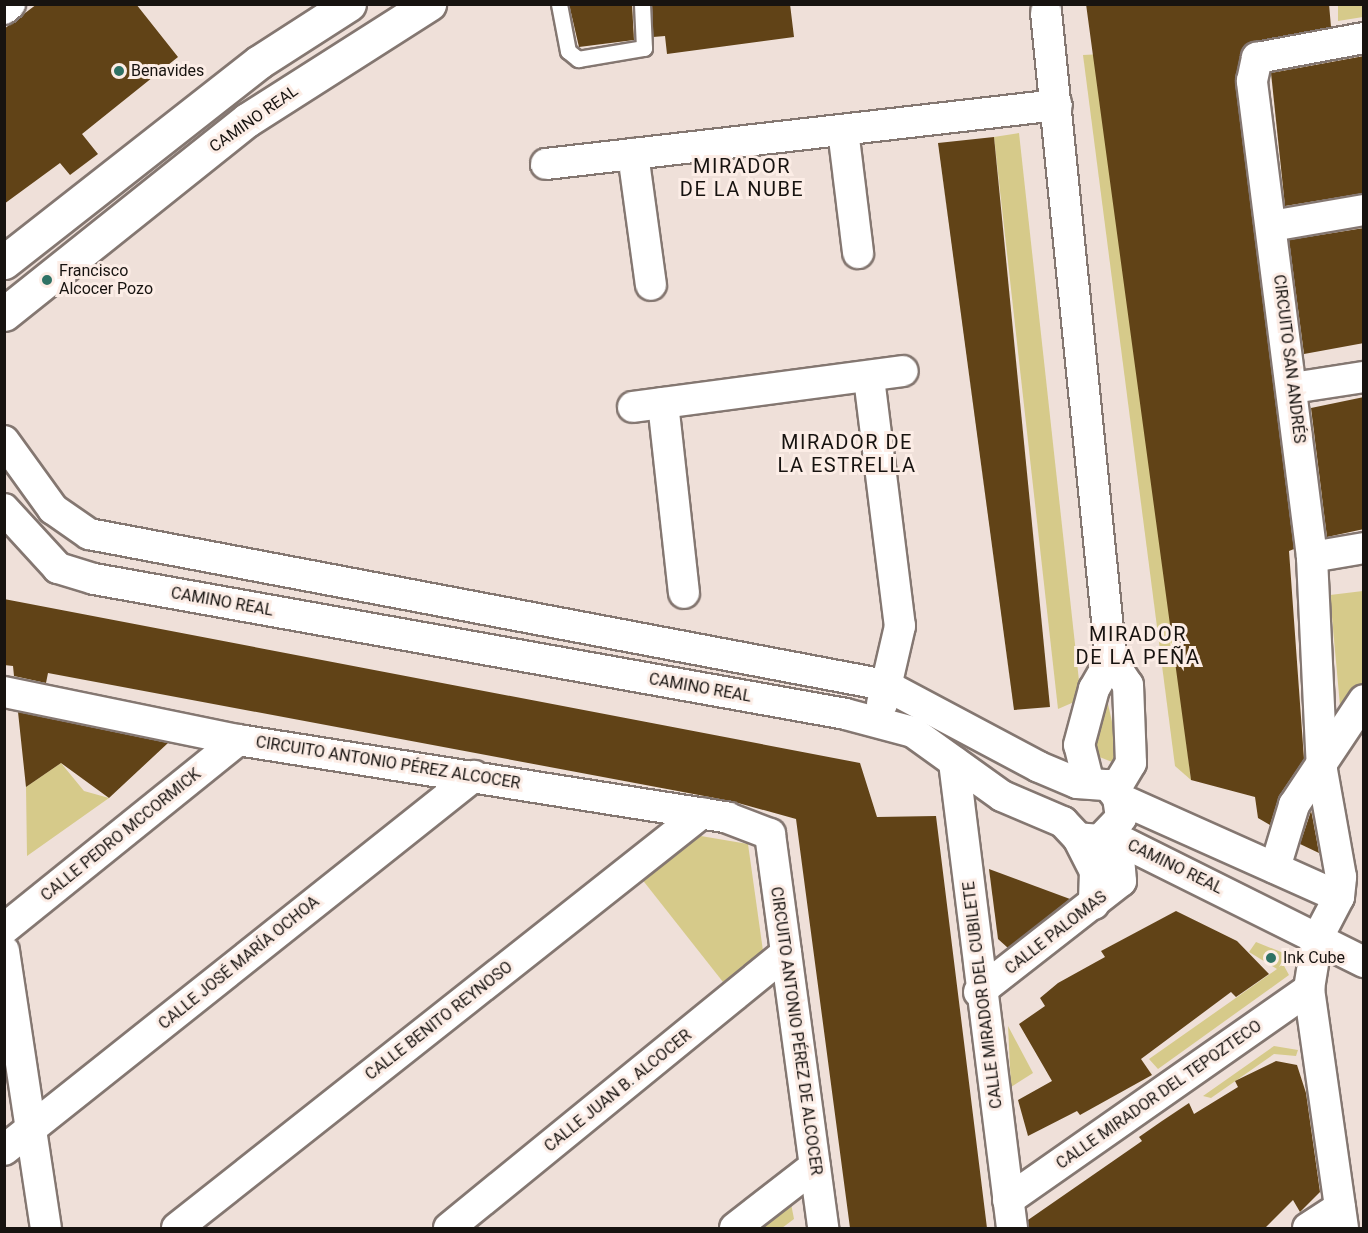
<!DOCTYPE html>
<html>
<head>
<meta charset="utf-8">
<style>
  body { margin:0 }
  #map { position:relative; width:1368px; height:1233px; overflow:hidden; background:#efe0d9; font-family:Roboto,sans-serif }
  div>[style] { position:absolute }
  .green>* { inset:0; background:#d6ca8a }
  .building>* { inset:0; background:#614317 }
  .roads { filter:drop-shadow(2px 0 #847771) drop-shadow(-2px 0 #847771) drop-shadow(0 2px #847771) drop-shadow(0 -2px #847771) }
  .lane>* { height:15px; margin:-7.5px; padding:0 7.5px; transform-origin:7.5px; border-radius:7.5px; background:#fff }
  .street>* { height:30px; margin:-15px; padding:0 15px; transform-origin:15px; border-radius:15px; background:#fff }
  .secondary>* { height:33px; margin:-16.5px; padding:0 16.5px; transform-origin:16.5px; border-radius:16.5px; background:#fff }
  .dots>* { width:16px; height:16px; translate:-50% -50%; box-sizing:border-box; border:3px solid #fcede6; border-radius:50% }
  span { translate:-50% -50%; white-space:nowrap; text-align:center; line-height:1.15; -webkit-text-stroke:6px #fcede6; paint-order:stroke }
  .poi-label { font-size:16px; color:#171310 }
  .left { translate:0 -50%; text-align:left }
  .street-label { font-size:16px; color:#171310 }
  .quarter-label { font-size:20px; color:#171310; letter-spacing:1.5px }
  .frame { position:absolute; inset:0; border:6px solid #171310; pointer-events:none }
</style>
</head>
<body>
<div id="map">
  <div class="green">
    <div style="clip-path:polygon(1338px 5px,1363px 5px,1363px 17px,1338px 21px)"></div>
    <div style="clip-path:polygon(1103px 54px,1191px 780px,1175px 766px,1083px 55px)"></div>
    <div style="clip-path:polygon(1019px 133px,1081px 699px,1058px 709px,994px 137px)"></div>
    <div style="clip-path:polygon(1363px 591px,1363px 693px,1342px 728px,1330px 595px)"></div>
    <div style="clip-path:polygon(1108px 704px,1122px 766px,1087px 752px)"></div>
    <div style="clip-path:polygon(61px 763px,84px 791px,109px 798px,27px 856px,26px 787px)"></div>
    <div style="clip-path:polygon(689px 834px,748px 844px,763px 951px,723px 982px,641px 878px)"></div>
    <div style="clip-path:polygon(1256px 942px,1286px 954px,1279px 967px,1283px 964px,1289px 975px,1158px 1069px,1149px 1059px,1277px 969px,1249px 952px)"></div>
    <div style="clip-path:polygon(1008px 1026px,1033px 1073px,1011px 1087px)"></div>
    <div style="clip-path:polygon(1274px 1046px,1298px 1050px,1296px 1056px,1274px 1054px,1211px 1098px,1203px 1096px)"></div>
    <div style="clip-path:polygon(789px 1193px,794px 1219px,782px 1228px,745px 1228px)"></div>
  </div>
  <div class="building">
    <div style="clip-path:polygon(37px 4px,136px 4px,178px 57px,82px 134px,98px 154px,70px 175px,60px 163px,4px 204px,4px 29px)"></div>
    <div style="clip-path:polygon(569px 4px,632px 4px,634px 40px,579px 47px)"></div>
    <div style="clip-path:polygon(652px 4px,790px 4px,794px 37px,667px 54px,665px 36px,653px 37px)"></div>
    <div style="clip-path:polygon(1086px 4px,1329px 4px,1331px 27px,1246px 45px,1235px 78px,1294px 549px,1289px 551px,1304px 759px,1279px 796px,1270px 825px,1258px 818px,1255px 797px,1191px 780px)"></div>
    <div style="clip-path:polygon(1364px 56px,1364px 193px,1285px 206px,1271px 73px)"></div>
    <div style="clip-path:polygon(994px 137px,1050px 707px,1014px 710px,938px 143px)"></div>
    <div style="clip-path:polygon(1364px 228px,1364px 343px,1304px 354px,1289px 240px)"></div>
    <div style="clip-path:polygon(1364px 397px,1364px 529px,1327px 537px,1311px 408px)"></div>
    <div style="clip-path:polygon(4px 599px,860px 763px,877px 817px,936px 816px,987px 1228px,850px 1228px,796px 819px,731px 801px,48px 673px,46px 683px,14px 676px,13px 666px,4px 665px)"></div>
    <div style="clip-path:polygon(18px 712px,168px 743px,109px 798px,61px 763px,26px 787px)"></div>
    <div style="clip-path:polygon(1311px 811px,1312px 815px,1319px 853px,1300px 844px)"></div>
    <div style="clip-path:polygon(989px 869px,1070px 899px,1008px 948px,998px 939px)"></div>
    <div style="clip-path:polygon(1176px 911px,1237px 941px,1269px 974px,1236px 997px,1231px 992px,1141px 1059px,1152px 1075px,1080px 1115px,1077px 1111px,1028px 1136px,1018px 1100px,1052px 1081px,1019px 1024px,1045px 1006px,1040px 998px,1058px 983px,1105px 957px,1101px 951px)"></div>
    <div style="clip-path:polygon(1276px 1061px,1297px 1065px,1306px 1093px,1320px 1192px,1300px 1212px,1293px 1200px,1265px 1228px,1029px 1228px,1028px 1220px,1142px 1141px,1139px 1137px,1162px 1121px,1189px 1103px,1194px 1114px,1238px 1087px,1235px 1081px)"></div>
  </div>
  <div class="roads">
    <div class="lane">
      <div style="left:559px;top:4px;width:48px;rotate:79.2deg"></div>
      <div style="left:568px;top:51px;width:13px;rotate:39deg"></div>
      <div style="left:578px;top:59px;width:67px;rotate:-9.5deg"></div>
      <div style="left:644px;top:48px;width:44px;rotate:-92.6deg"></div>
    </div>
    <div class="street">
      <div style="left:4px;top:9px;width:8px;rotate:-40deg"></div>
      <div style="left:1046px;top:12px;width:651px;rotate:84.27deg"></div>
      <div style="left:1111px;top:660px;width:30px;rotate:56deg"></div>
      <div style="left:1128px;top:685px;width:78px;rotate:87.8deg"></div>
      <div style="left:1131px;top:763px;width:33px;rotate:121deg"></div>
      <div style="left:843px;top:130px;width:124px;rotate:83deg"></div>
      <div style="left:633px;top:154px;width:132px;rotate:82.2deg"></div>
      <div style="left:546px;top:164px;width:514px;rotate:-6.59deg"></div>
      <div style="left:1272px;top:226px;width:93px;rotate:-9.9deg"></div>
      <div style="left:869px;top:378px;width:250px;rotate:82.9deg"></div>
      <div style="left:900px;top:626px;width:80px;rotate:103deg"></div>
      <div style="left:1293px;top:388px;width:72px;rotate:-8.8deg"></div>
      <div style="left:663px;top:403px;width:191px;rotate:83.7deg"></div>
      <div style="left:633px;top:407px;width:272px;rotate:-7.6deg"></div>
      <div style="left:4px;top:441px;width:84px;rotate:54.2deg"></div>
      <div style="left:53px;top:509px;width:44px;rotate:34.8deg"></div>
      <div style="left:89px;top:534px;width:810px;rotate:10.74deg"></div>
      <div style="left:885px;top:685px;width:174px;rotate:28deg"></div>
      <div style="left:1039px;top:767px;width:41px;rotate:22.8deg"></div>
      <div style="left:1077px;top:783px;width:31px;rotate:4deg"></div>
      <div style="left:1108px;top:785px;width:16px;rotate:52deg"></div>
      <div style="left:1118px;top:798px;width:20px;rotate:81deg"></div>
      <div style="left:1121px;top:818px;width:30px;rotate:134deg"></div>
      <div style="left:1100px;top:840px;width:22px;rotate:-175deg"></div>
      <div style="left:1078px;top:838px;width:22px;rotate:-133deg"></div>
      <div style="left:1063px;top:822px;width:66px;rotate:-156.9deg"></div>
      <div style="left:1002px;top:796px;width:110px;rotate:-144.3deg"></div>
      <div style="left:913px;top:732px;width:69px;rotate:-165deg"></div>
      <div style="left:846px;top:714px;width:764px;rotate:-169.82deg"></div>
      <div style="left:94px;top:579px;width:38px;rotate:-163deg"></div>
      <div style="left:58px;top:568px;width:80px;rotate:-132.5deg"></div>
      <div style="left:1312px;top:557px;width:53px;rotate:-9.8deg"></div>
      <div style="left:4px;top:692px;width:239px;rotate:11.6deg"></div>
      <div style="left:238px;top:740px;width:496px;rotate:9deg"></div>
      <div style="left:728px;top:818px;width:45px;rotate:20.9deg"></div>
      <div style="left:770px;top:834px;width:398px;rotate:82.3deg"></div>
      <div style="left:954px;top:762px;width:470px;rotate:82.9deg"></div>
      <div style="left:1088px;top:780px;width:36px;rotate:-104deg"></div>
      <div style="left:1079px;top:745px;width:58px;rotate:-75deg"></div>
      <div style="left:1094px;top:689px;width:34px;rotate:-60deg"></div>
      <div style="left:1118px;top:798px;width:242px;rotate:24.1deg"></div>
      <div style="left:1109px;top:835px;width:285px;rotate:26.5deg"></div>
      <div style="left:1078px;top:838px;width:37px;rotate:63deg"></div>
      <div style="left:1095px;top:871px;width:33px;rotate:92deg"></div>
      <div style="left:1275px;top:868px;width:66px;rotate:-73.2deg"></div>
      <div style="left:1294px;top:805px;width:126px;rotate:-56.3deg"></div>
      <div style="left:4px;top:929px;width:301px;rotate:-38.9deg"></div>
      <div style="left:4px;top:951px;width:280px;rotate:81.4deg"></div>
      <div style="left:979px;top:992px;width:180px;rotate:-38deg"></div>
      <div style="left:1121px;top:881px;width:21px;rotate:-95deg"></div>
      <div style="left:1119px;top:860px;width:28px;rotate:-134deg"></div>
      <div style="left:4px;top:1150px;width:601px;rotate:-38.51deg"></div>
      <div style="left:1008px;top:1200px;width:368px;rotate:-35deg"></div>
      <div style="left:177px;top:1228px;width:669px;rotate:-38.33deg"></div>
      <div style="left:449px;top:1228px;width:435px;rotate:-39.2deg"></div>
      <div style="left:735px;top:1228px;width:101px;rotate:-37.8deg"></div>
      <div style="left:1308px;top:1228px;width:38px;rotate:-33deg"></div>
      <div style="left:1343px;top:1228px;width:241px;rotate:-98.1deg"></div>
      <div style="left:1309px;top:989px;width:51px;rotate:-80.9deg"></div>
      <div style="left:1317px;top:939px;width:47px;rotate:-62.4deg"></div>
      <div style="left:1339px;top:897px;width:20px;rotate:-84deg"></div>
      <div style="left:1341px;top:877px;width:109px;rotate:-100.1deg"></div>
      <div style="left:1322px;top:770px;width:213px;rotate:-92.7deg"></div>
      <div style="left:1312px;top:557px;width:480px;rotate:-97.2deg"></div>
      <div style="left:1252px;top:81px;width:24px;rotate:-78deg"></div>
      <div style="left:1257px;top:58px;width:109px;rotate:-10.6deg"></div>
    </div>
    <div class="secondary">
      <div style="left:4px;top:262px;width:324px;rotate:-38.1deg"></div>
      <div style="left:259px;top:62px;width:107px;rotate:-32.8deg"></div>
      <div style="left:4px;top:314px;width:311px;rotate:-38.6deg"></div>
      <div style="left:247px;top:120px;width:216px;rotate:-32.5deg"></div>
    </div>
  </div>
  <div class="dots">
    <div style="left:119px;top:71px;background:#2f7265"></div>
    <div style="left:47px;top:280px;background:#2f7265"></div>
    <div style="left:1271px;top:958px;background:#2f7265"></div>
  </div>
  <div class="poi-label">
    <span class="left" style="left:131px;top:71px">Benavides</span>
    <span class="left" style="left:59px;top:280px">Francisco<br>Alcocer Pozo</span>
    <span class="left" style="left:1283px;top:958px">Ink Cube</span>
  </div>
  <div class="street-label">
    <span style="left:254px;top:119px;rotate:-35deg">CAMINO REAL</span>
    <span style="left:1289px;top:359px;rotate:83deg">CIRCUITO SAN ANDRÉS</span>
    <span style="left:222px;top:602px;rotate:10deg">CAMINO REAL</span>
    <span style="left:700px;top:688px;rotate:10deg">CAMINO REAL</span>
    <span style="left:388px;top:763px;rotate:9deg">CIRCUITO ANTONIO PÉREZ ALCOCER</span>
    <span style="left:121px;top:835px;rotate:-39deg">CALLE PEDRO MCCORMICK</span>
    <span style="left:1175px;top:867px;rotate:26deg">CAMINO REAL</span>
    <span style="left:1056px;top:933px;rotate:-38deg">CALLE PALOMAS</span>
    <span style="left:239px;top:963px;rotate:-39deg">CALLE JOSÉ MARÍA OCHOA</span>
    <span style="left:983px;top:995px;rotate:-97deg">CALLE MIRADOR DEL CUBILETE</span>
    <span style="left:439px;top:1021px;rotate:-38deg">CALLE BENITO REYNOSO</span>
    <span style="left:796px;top:1031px;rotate:82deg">CIRCUITO ANTONIO PÉREZ DE ALCOCER</span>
    <span style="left:618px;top:1091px;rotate:-39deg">CALLE JUAN B. ALCOCER</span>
    <span style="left:1159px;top:1095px;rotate:-35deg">CALLE MIRADOR DEL TEPOZTECO</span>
  </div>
  <div class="quarter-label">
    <span style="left:742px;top:178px">MIRADOR<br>DE LA NUBE</span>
    <span style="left:847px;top:454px">MIRADOR DE<br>LA ESTRELLA</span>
    <span style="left:1138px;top:646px">MIRADOR<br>DE LA PEÑA</span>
  </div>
  <div class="frame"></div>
</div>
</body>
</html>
